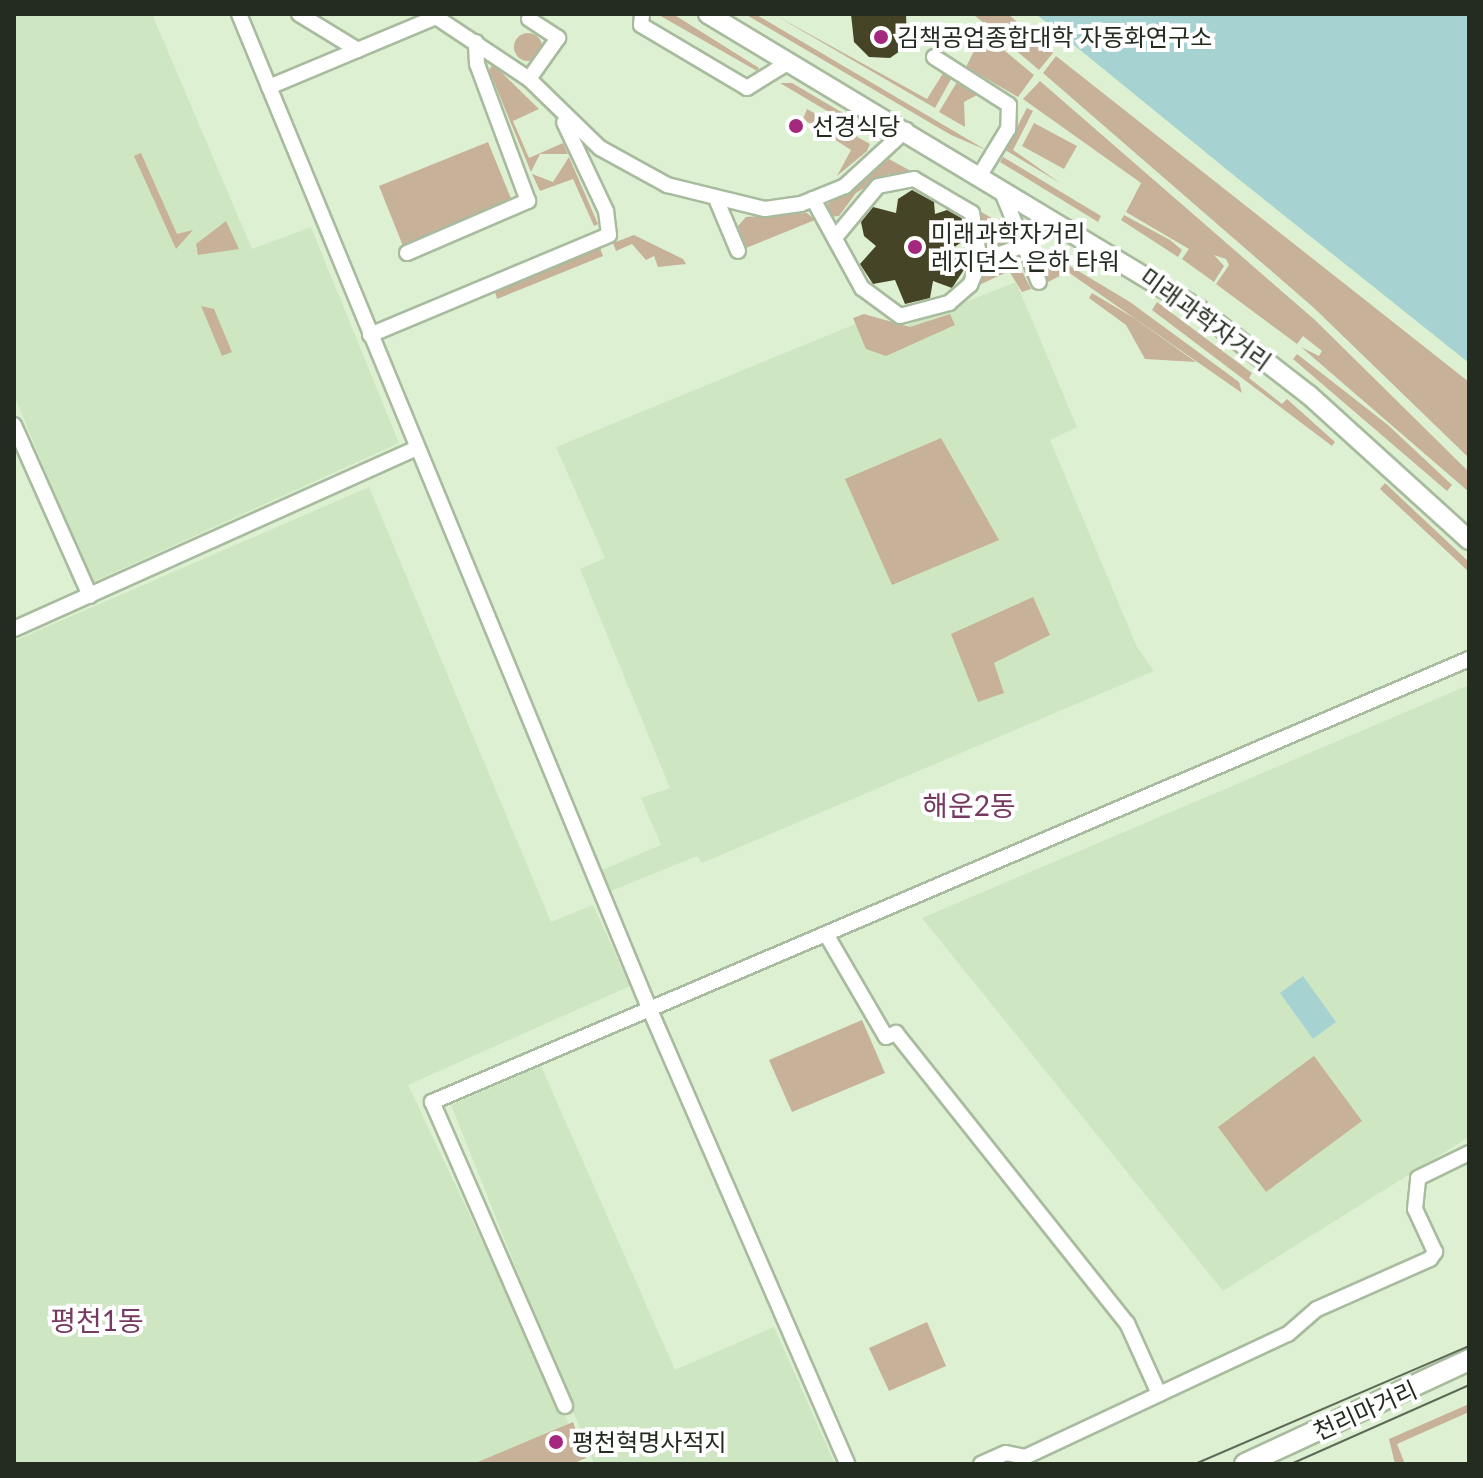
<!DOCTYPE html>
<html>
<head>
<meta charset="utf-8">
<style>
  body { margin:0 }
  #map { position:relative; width:1483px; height:1478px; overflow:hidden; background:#ddf1d2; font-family:Lato,"Noto Sans KR",sans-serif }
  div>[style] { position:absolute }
  .built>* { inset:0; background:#cfe6c2 }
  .green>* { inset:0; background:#c7b299 }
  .round { border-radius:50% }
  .water>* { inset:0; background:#a6d3d2 }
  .building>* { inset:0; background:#464426 }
  .roads { filter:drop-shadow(2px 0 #a8bb9e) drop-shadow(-2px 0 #a8bb9e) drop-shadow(0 2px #a8bb9e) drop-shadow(0 -2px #a8bb9e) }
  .minor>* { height:14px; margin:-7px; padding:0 7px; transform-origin:7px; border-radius:7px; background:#fff }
  .major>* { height:18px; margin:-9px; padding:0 9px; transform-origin:9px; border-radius:9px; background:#fff }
  .highway>* { height:20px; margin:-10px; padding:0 10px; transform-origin:10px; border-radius:10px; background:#fff }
  .tram>* { height:2px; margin:-1px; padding:0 1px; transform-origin:1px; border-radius:1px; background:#5e6a58 }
  .dots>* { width:22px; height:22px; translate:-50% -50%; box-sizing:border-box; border:4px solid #fff; border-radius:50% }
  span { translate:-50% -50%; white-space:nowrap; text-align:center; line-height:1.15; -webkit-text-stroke:8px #fff; paint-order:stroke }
  .poi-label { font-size:24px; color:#242c20 }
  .left { translate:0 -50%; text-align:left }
  .street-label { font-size:24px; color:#242c20 }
  .quarter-label { font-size:28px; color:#763960 }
  .frame { position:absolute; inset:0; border:16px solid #242c20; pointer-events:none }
</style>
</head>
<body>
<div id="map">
  <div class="built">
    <div style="clip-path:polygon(14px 14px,152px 14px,252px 249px,311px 227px,399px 443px,91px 583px,14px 395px)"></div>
    <div style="clip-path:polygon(1016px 282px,1077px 427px,1050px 440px,1137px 647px,1154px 671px,702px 863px,697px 856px,611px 891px,602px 870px,661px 845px,641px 798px,670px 788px,580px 569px,605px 558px,556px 447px,865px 320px,877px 337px)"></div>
    <div style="clip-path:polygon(369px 487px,551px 922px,593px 905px,630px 986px,408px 1085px,570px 1426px,485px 1464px,14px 1464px,14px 641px)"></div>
    <div style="clip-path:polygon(1469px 685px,1469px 1137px,1223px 1291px,922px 918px)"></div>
    <div style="clip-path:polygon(541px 1066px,675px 1370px,774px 1327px,835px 1464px,594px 1464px,451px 1105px)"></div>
  </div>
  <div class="green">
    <div style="clip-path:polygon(657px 14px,673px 14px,759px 68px,757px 71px)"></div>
    <div style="clip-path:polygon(745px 14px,755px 14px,986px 150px,951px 135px)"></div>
    <div style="clip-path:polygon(773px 14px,927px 99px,947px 67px,955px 72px,935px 108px)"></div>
    <div style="clip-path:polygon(973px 14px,1008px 14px,1053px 53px,1039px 70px)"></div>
    <div style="clip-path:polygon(983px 33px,1034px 75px,1018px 97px,966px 67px)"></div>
    <div class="round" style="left:514px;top:33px;width:28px;height:28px"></div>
    <div style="clip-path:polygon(1056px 56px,1469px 382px,1469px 458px,1314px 308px,1043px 73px)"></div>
    <div style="clip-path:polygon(493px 64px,539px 109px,513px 121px,529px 158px,563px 143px,568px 154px,540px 154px,531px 172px,489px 70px)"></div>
    <div style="clip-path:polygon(960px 77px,979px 94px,964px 102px,965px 127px,939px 112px)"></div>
    <div style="clip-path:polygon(1040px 81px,1315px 320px,1469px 472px,1469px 492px,1301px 347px,1319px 356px,1322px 351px,1303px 336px,1297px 344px,1216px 284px,1229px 265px,1226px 259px,1214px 255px,1224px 266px,1214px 282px,1182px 259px,1189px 249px,1126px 212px,1141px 183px,1023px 99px)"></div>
    <div style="clip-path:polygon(780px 83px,792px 83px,865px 126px,871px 137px)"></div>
    <div style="clip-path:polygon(1027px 108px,1033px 111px,1013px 150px,1060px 183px,1005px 150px)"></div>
    <div style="clip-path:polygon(807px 109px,870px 144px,867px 151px,837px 176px,851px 150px,803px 119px)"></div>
    <div style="clip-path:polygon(1034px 123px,1077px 146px,1064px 169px,1022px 146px)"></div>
    <div style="clip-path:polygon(488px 142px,512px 201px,403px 246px,379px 186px)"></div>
    <div style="clip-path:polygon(141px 153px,177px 234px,193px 230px,176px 249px,134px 156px)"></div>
    <div style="clip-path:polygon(569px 157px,598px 224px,594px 226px,573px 179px,540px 191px,532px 174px,553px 182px)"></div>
    <div style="clip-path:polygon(1003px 157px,1101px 216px,1098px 222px,1000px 162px)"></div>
    <div style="clip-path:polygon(889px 159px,938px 186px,911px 172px,885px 175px,856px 193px,839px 216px,828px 217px,825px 206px)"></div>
    <div style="clip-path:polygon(948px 192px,1005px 226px,1009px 242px,986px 250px,979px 221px)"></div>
    <div style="clip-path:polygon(807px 213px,815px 220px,746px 248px,738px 226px,746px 217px)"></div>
    <div style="clip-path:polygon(1124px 215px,1170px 240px,1182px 250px,1178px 257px,1121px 220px)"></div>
    <div style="clip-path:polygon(226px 221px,239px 249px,198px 255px,196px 244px)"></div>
    <div style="clip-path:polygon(634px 235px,683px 259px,686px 264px,658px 267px,654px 256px,646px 260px,632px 244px,616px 251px,613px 243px)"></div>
    <div style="clip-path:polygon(1030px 242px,1130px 302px,1239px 382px,1242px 393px,1068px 272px,1046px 283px)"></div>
    <div style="clip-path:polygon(600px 248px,603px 256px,497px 299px,495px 292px)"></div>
    <div style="clip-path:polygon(1014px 255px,1031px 289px,1022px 292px,1009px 271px,973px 288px,982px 268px)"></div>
    <div style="clip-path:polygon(1092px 293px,1134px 318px,1196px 362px,1145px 359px,1126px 325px,1089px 298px)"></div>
    <div style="clip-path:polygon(1157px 302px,1252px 373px,1249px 378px,1282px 404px,1287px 399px,1335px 442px,1332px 446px,1152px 310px)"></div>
    <div style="clip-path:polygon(201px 306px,214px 309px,232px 352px,222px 356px)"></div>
    <div style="clip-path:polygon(864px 314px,910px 327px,950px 314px,955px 325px,886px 356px,866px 349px,853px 318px)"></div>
    <div style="clip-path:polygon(1297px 354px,1388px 425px,1452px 485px,1447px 491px,1293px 359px)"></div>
    <div style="clip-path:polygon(941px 438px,999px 540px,892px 585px,845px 479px)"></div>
    <div style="clip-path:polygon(1385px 483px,1469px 562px,1469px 572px,1380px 489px)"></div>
    <div style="clip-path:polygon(1033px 597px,1050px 635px,994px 663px,1004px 693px,978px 702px,951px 634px)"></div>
    <div style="clip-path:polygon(862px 1020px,885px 1073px,792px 1112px,769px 1060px)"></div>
    <div style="clip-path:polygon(1314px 1056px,1362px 1121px,1266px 1192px,1218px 1127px)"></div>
    <div style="clip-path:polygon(927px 1322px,946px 1366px,889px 1391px,869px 1348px)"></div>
    <div style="clip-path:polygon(1469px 1404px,1469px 1412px,1397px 1444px,1405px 1464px,1395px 1464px,1389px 1439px)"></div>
    <div style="clip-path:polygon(573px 1422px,586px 1458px,572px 1464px,473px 1464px)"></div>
  </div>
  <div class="water">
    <div style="clip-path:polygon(1036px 14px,1469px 14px,1469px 363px,1231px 173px)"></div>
    <div style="clip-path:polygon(1303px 976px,1336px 1022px,1313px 1039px,1280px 993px)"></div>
  </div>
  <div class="building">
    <div style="clip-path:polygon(851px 14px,906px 14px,907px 46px,890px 58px,869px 57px,854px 42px)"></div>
    <div style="clip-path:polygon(912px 190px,934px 202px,935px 214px,947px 210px,963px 219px,966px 239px,953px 248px,967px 265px,952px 288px,933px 281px,930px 298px,905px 304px,895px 280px,873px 284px,860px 264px,876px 246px,864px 236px,861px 222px,873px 207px,896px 213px,898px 199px)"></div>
  </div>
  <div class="roads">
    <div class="minor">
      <div style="left:239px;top:14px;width:1077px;rotate:67.58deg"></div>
      <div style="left:650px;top:1010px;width:495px;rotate:66.5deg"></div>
      <div style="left:299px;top:14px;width:69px;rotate:31.4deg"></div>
      <div style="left:642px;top:14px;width:11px;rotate:95deg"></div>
      <div style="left:641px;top:25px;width:123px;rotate:30.7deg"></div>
      <div style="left:747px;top:88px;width:49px;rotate:-31.8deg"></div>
      <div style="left:529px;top:19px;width:35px;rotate:33deg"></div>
      <div style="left:558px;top:38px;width:50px;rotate:125.3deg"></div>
      <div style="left:934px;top:57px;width:89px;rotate:32.6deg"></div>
      <div style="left:1009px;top:105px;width:24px;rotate:92deg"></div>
      <div style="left:1008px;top:129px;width:54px;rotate:121.3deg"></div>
      <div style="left:269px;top:87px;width:181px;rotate:-22.7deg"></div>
      <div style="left:436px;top:17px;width:112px;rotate:33.7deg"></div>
      <div style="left:529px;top:79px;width:99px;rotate:44.2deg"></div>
      <div style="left:600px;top:148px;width:77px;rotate:28.9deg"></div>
      <div style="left:667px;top:185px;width:101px;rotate:13.8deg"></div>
      <div style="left:765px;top:209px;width:36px;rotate:-8deg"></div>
      <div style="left:801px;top:204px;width:48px;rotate:-22.2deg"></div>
      <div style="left:845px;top:186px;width:83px;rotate:-42.6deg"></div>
      <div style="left:1002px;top:192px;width:97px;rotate:67.7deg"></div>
      <div style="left:813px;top:199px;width:102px;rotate:61.2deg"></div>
      <div style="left:862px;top:288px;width:47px;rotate:36.4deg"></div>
      <div style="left:900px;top:316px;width:51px;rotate:-14.9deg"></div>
      <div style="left:949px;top:303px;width:28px;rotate:-41deg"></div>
      <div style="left:970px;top:285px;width:26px;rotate:-67deg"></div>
      <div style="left:980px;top:261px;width:48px;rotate:-19.6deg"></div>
      <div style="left:717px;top:201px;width:54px;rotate:67.2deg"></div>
      <div style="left:838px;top:234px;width:62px;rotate:-50.2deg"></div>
      <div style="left:878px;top:186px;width:37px;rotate:-11deg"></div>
      <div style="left:914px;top:179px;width:67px;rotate:30.4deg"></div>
      <div style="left:972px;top:213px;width:49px;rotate:80.5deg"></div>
      <div style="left:407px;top:253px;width:132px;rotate:-23.3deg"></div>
      <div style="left:528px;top:201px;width:146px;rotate:-110.4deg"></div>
      <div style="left:477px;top:64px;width:22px;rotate:-93deg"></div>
      <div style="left:370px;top:335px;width:259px;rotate:-22.7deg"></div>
      <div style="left:609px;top:235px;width:24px;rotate:-97deg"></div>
      <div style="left:606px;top:211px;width:98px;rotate:-115.3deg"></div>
      <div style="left:14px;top:425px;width:187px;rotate:66deg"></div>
      <div style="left:14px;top:629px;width:442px;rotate:-24.2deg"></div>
      <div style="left:826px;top:934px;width:119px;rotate:59.8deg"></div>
      <div style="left:886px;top:1037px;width:11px;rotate:-22deg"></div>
      <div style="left:896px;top:1033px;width:371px;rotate:51.5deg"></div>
      <div style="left:1127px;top:1323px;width:78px;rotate:65.7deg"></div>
      <div style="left:565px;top:1406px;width:332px;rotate:-113.6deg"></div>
      <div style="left:432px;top:1102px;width:1128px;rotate:-23.13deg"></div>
      <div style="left:981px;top:1464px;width:27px;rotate:-24deg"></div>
      <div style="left:1006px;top:1453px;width:19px;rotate:12deg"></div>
      <div style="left:1025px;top:1457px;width:290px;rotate:-25.1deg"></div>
      <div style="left:1288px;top:1334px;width:38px;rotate:-41deg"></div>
      <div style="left:1317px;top:1309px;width:124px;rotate:-23.9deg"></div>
      <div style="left:1430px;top:1259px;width:9px;rotate:-54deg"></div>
      <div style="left:1435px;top:1252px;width:47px;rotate:-114.9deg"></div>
      <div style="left:1415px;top:1209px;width:31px;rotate:-84deg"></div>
      <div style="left:1418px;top:1178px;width:57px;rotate:-26.1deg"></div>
    </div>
    <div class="major">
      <div style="left:708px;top:14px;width:572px;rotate:31.05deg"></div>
      <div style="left:1198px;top:309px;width:140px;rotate:37.8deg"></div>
      <div style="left:1309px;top:395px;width:216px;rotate:42.2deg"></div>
    </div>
    <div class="highway">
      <div style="left:1245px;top:1464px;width:247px;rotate:-24.9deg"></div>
    </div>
  </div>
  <div class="tram">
    <div style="left:1195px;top:1464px;width:298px;rotate:-23.3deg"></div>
    <div style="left:1291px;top:1464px;width:195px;rotate:-23.9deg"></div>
  </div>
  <div class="dots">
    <div style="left:881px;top:37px;background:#a3287e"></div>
    <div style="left:796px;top:126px;background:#a3287e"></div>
    <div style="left:915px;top:247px;background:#a3287e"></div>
    <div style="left:556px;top:1442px;background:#a3287e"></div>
  </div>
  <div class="poi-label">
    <span class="left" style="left:897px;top:37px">김책공업종합대학 자동화연구소</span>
    <span class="left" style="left:812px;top:126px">선경식당</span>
    <span class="left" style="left:931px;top:247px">미래과학자거리<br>레지던스 은하 타워</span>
    <span class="left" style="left:572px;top:1442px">평천혁명사적지</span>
  </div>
  <div class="street-label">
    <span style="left:1206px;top:319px;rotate:36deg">미래과학자거리</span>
    <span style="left:1365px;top:1410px;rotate:-24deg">천리마거리</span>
  </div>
  <div class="quarter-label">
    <span style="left:969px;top:805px">해운2동</span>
    <span style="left:97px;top:1320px">평천1동</span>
  </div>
  <div class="frame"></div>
</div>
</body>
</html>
